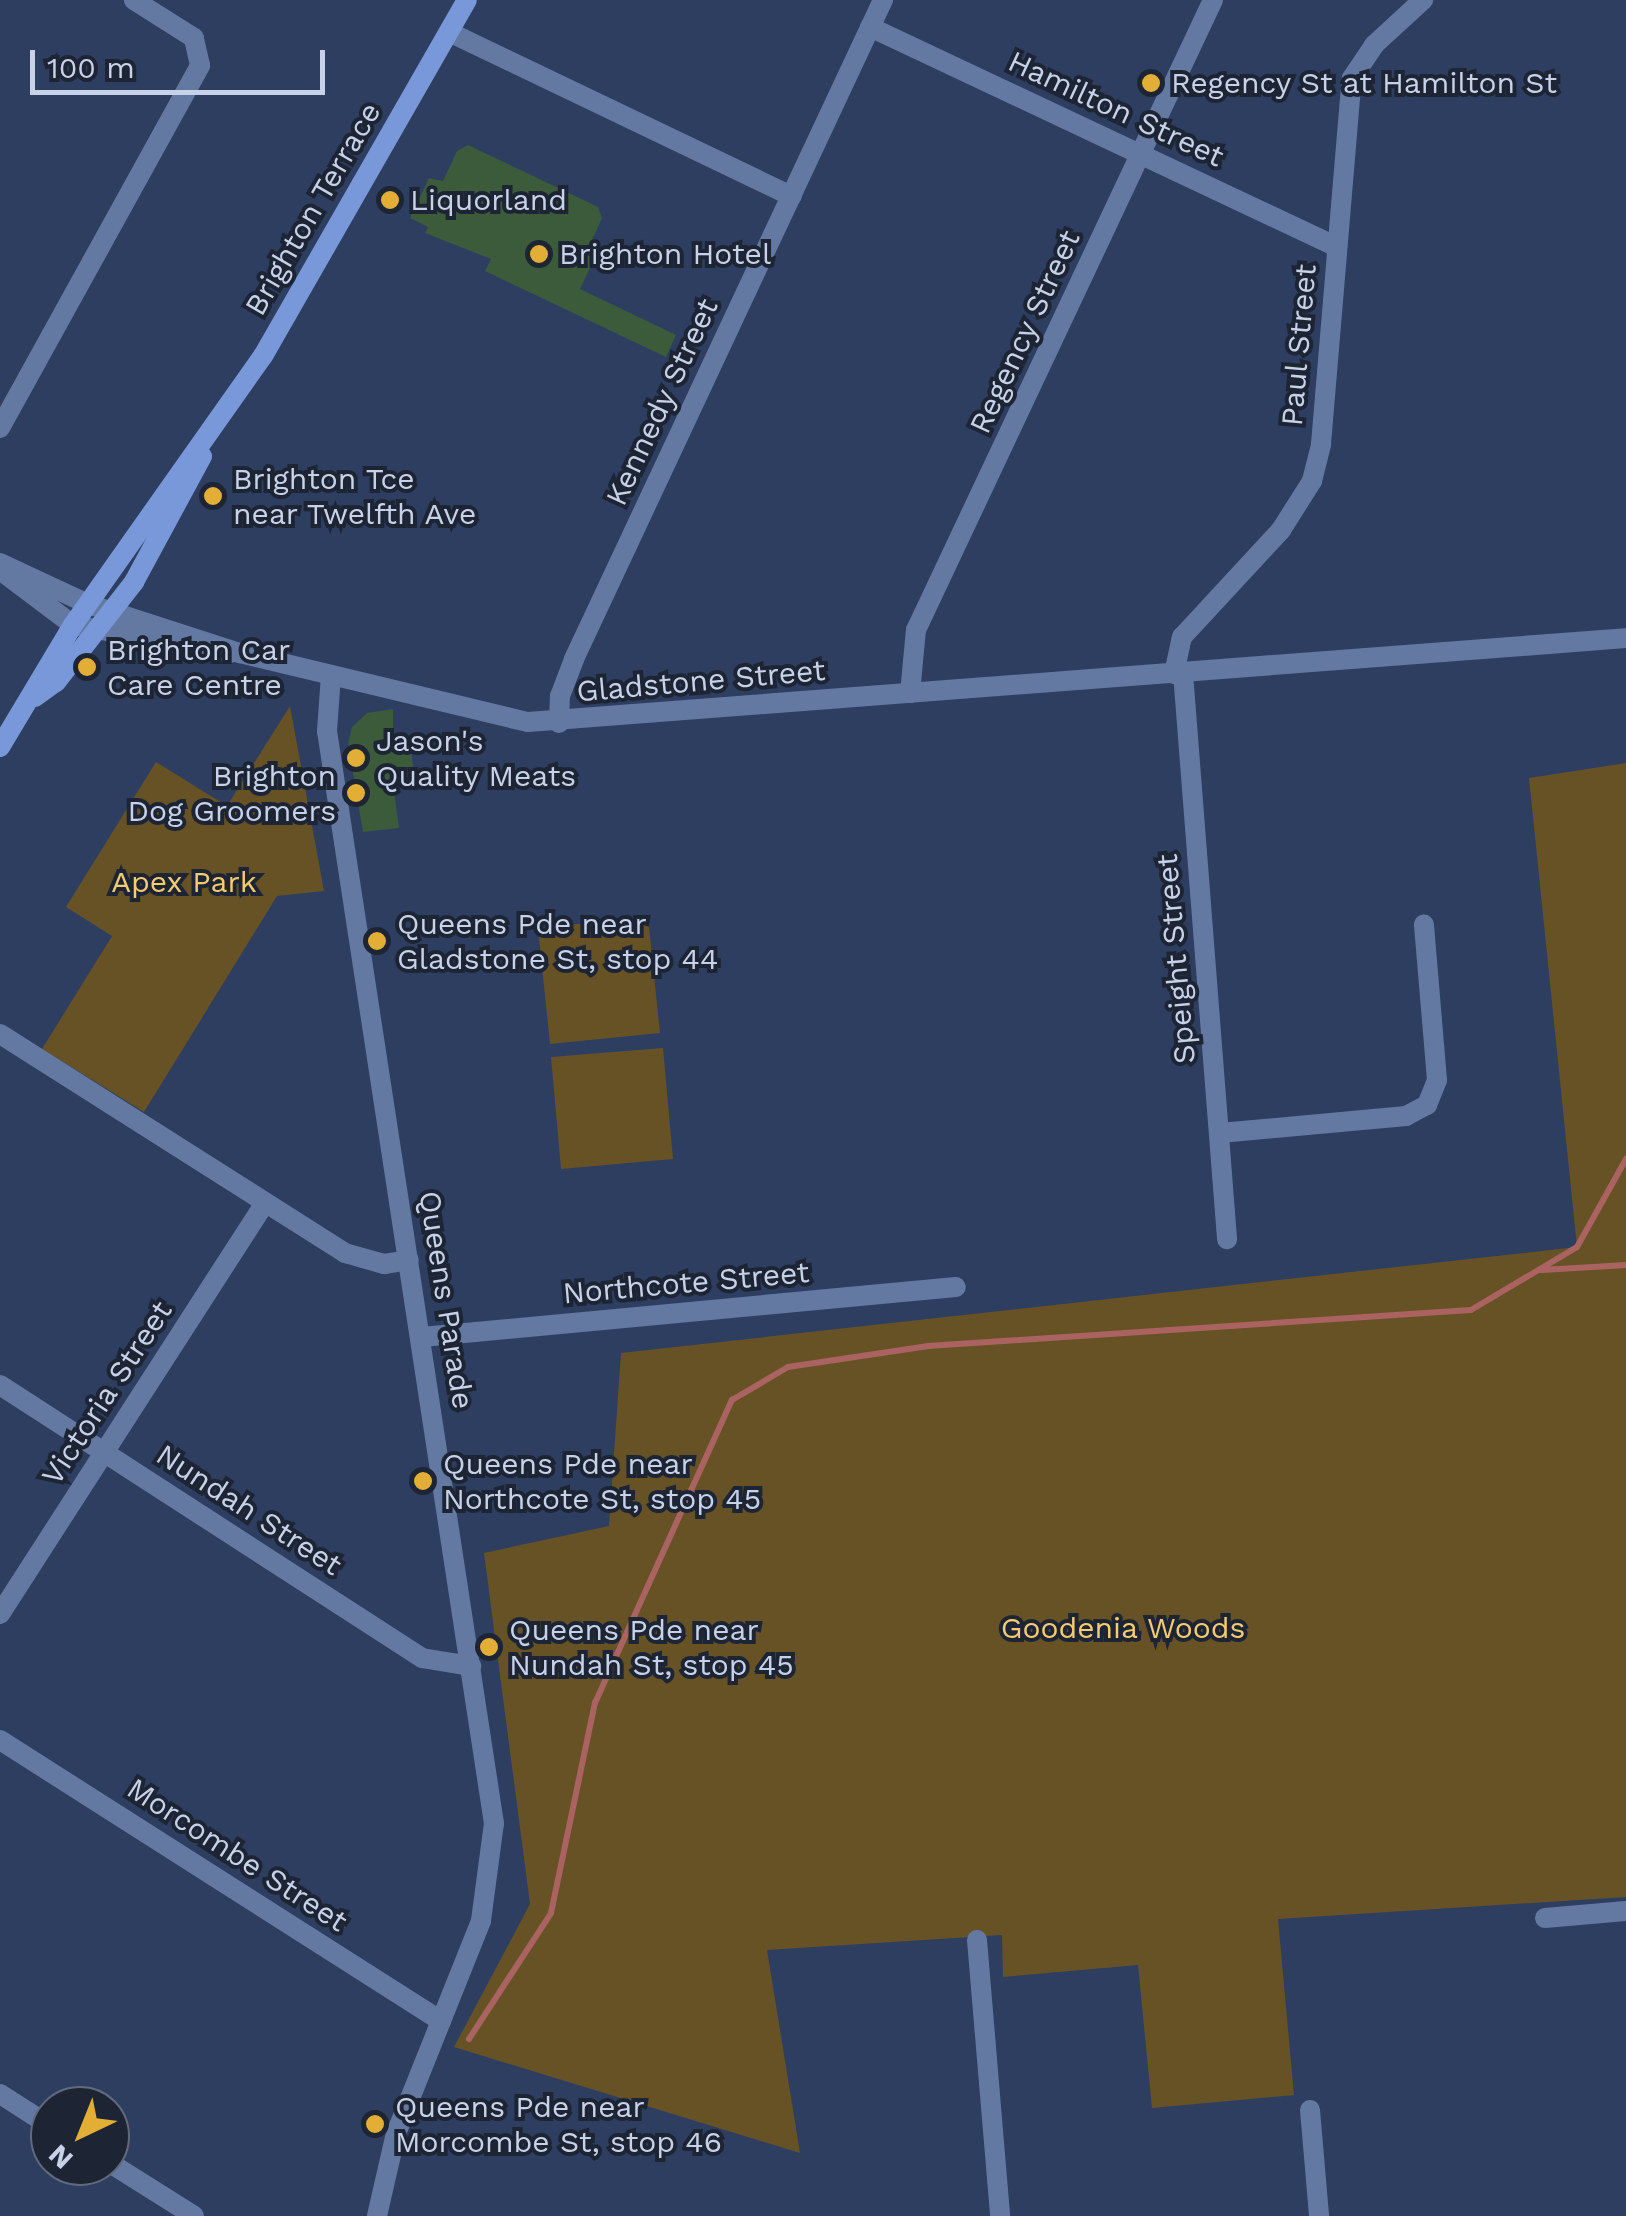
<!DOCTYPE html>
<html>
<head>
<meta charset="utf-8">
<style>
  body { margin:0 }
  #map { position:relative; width:1626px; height:2216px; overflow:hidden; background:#2d3e61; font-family:"Work Sans",sans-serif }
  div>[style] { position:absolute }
  .green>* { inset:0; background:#675226 }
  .stream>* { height:6px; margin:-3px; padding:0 3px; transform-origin:3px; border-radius:3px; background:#aa6360 }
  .building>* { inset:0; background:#3b5b3a }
  .minor>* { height:20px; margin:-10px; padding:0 10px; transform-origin:10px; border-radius:10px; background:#6479a2 }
  .secondary>* { height:20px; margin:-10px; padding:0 10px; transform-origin:10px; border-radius:10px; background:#7898d9 }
  .dots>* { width:28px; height:28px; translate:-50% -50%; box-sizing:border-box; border:5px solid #1d2535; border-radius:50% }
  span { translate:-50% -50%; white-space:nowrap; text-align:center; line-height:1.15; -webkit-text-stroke:8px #1d2535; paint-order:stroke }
  .poi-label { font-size:30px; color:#c7d2e8 }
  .left { translate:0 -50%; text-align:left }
  .right { translate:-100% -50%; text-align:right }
  .street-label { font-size:30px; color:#c7d2e8 }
  .park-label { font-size:30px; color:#f8cb6f }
  .north { position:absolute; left:30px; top:2086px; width:100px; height:100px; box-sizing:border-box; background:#1d2535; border:2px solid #616a7d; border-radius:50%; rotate:223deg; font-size:28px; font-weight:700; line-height:40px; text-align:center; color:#c7d2e8 }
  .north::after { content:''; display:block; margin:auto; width:35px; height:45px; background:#e3ae35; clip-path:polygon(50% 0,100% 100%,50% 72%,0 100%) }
  .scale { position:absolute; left:30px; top:50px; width:295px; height:45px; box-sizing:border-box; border:5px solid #c7d2e8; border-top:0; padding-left:12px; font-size:30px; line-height:35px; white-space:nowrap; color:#c7d2e8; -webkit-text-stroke:8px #1d2535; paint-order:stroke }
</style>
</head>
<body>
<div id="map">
  <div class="green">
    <div style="clip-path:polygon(290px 706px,324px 891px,277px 896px,144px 1112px,42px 1049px,112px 936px,66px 907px,156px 762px,227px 806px)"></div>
    <div style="clip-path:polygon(1626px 763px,1626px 1897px,1278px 1919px,1294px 2095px,1152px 2108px,1138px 1965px,1003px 1977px,1002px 1935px,767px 1950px,800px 2153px,454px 2047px,530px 1904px,484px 1553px,609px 1526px,621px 1353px,1577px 1247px,1529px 778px)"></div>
    <div style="clip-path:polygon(648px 917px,660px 1033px,550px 1044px,538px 928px)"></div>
    <div style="clip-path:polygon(663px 1048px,673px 1159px,561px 1169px,551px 1057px)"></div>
  </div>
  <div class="stream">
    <div style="left:1542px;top:1270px;width:84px;rotate:-3.4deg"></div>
    <div style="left:469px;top:2039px;width:150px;rotate:-56.9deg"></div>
    <div style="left:551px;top:1913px;width:215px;rotate:-78.2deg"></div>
    <div style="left:595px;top:1703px;width:333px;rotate:-65.7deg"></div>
    <div style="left:732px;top:1400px;width:65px;rotate:-30.5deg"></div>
    <div style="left:788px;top:1367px;width:142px;rotate:-8.5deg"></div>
    <div style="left:928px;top:1346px;width:544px;rotate:-3.79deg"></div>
    <div style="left:1471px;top:1310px;width:123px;rotate:-30.7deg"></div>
    <div style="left:1577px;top:1247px;width:101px;rotate:-60.9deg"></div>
  </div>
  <div class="building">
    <div style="clip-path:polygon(468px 145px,598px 207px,602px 218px,591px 242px,600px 247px,580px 289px,676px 335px,666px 357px,485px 271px,491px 259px,425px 233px,428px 227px,410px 218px,429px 178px,443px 181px,457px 151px)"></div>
    <div style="clip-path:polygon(393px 709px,393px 741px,410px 739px,414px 776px,392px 777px,399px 828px,363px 832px,348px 744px,352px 727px,367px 713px)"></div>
  </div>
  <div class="minor">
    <div style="left:870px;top:27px;width:516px;rotate:25.22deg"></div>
    <div style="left:449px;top:32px;width:380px;rotate:25.6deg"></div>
    <div style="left:0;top:428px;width:414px;rotate:-61.1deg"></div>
    <div style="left:200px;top:65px;width:28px;rotate:-103deg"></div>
    <div style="left:194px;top:38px;width:71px;rotate:-147.7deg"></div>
    <div style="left:0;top:563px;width:97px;rotate:25deg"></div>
    <div style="left:88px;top:604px;width:160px;rotate:17.9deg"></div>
    <div style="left:240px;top:653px;width:296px;rotate:13.5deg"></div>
    <div style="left:528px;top:722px;width:1101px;rotate:-4.37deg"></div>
    <div style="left:0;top:570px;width:91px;rotate:37deg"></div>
    <div style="left:73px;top:625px;width:160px;rotate:10deg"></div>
    <div style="left:1183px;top:673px;width:568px;rotate:85.55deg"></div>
    <div style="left:1174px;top:674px;width:38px;rotate:-78deg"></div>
    <div style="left:1182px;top:637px;width:146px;rotate:-47.2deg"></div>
    <div style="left:1281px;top:530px;width:58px;rotate:-57.7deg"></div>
    <div style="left:1312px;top:481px;width:38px;rotate:-76deg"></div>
    <div style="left:1321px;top:444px;width:367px;rotate:-85.2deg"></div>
    <div style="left:1352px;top:78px;width:40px;rotate:-56deg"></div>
    <div style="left:1374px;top:45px;width:67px;rotate:-42.6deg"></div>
    <div style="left:331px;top:675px;width:56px;rotate:94.1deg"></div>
    <div style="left:327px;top:731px;width:1105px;rotate:81.31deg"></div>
    <div style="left:494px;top:1823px;width:99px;rotate:97.6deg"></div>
    <div style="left:481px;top:1921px;width:228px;rotate:111.8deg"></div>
    <div style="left:396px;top:2133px;width:85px;rotate:102.9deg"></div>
    <div style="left:910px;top:693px;width:63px;rotate:-84.6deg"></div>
    <div style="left:916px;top:630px;width:696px;rotate:-64.76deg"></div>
    <div style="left:559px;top:723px;width:27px;rotate:-88deg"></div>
    <div style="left:560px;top:696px;width:40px;rotate:-69deg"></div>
    <div style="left:574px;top:659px;width:728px;rotate:-64.88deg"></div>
    <div style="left:0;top:1034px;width:409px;rotate:32.4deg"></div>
    <div style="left:345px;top:1253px;width:41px;rotate:15.8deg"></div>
    <div style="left:384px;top:1264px;width:25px;rotate:-9deg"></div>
    <div style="left:1220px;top:1133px;width:187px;rotate:-5.2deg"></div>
    <div style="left:1406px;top:1116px;width:24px;rotate:-28deg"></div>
    <div style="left:1427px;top:1105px;width:27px;rotate:-68deg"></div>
    <div style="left:1437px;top:1080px;width:156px;rotate:-94.8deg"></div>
    <div style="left:422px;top:1337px;width:536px;rotate:-5.35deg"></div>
    <div style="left:0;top:1385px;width:503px;rotate:32.9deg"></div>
    <div style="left:422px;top:1658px;width:50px;rotate:9.3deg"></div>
    <div style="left:0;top:1614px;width:488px;rotate:-57.2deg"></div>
    <div style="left:0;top:1740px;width:523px;rotate:32.5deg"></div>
    <div style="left:1545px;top:1918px;width:81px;rotate:-4.9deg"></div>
    <div style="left:977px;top:1940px;width:277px;rotate:85.2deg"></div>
    <div style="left:0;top:2094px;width:59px;rotate:32.6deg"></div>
    <div style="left:1310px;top:2110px;width:106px;rotate:85.1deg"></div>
    <div style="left:110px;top:2163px;width:99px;rotate:32.2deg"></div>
  </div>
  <div class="secondary">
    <div style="left:35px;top:697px;width:26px;rotate:-36deg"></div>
    <div style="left:56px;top:682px;width:127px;rotate:-52deg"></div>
    <div style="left:134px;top:582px;width:143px;rotate:-61.6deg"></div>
    <div style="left:0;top:747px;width:142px;rotate:-59.1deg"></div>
    <div style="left:73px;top:625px;width:329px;rotate:-54.8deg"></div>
    <div style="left:263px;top:356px;width:410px;rotate:-60.2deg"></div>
  </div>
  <div class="dots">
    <div style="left:1151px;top:83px;background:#e3ae35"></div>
    <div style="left:390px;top:200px;background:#e3ae35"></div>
    <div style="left:539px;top:254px;background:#e3ae35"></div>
    <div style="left:213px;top:496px;background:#e3ae35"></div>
    <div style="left:87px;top:667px;background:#e3ae35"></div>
    <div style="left:356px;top:758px;background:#e3ae35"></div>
    <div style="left:356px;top:793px;background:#e3ae35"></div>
    <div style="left:377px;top:941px;background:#e3ae35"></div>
    <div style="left:423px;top:1481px;background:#e3ae35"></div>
    <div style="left:489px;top:1647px;background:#e3ae35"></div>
    <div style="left:375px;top:2124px;background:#e3ae35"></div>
  </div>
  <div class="poi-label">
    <span class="left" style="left:1171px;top:83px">Regency St at Hamilton St</span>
    <span class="left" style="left:410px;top:200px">Liquorland</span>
    <span class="left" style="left:559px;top:254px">Brighton Hotel</span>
    <span class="left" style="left:233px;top:496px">Brighton Tce<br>near Twelfth Ave</span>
    <span class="left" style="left:107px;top:667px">Brighton Car<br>Care Centre</span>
    <span class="left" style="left:376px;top:758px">Jason's<br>Quality Meats</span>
    <span class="right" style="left:336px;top:793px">Brighton<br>Dog Groomers</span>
    <span class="left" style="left:397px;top:941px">Queens Pde near<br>Gladstone St, stop 44</span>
    <span class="left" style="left:443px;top:1481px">Queens Pde near<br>Northcote St, stop 45</span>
    <span class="left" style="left:509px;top:1647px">Queens Pde near<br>Nundah St, stop 45</span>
    <span class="left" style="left:395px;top:2124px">Queens Pde near<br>Morcombe St, stop 46</span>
  </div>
  <div class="street-label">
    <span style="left:1116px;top:109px;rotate:25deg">Hamilton Street</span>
    <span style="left:313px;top:209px;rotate:-60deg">Brighton Terrace</span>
    <span style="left:1025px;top:332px;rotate:-65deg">Regency Street</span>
    <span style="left:1299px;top:345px;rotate:-85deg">Paul Street</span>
    <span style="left:662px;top:402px;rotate:-65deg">Kennedy Street</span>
    <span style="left:701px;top:681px;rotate:-5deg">Gladstone Street</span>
    <span style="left:1176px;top:959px;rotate:-95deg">Speight Street</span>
    <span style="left:686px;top:1283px;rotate:-5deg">Northcote Street</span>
    <span style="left:446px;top:1300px;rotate:81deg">Queens Parade</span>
    <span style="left:107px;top:1393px;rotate:-57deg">Victoria Street</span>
    <span style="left:249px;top:1510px;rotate:33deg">Nundah Street</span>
    <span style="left:237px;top:1855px;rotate:33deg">Morcombe Street</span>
  </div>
  <div class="park-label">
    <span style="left:184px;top:882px">Apex Park</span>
    <span style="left:1123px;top:1628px">Goodenia Woods</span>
  </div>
  <div class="north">N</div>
  <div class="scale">100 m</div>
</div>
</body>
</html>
